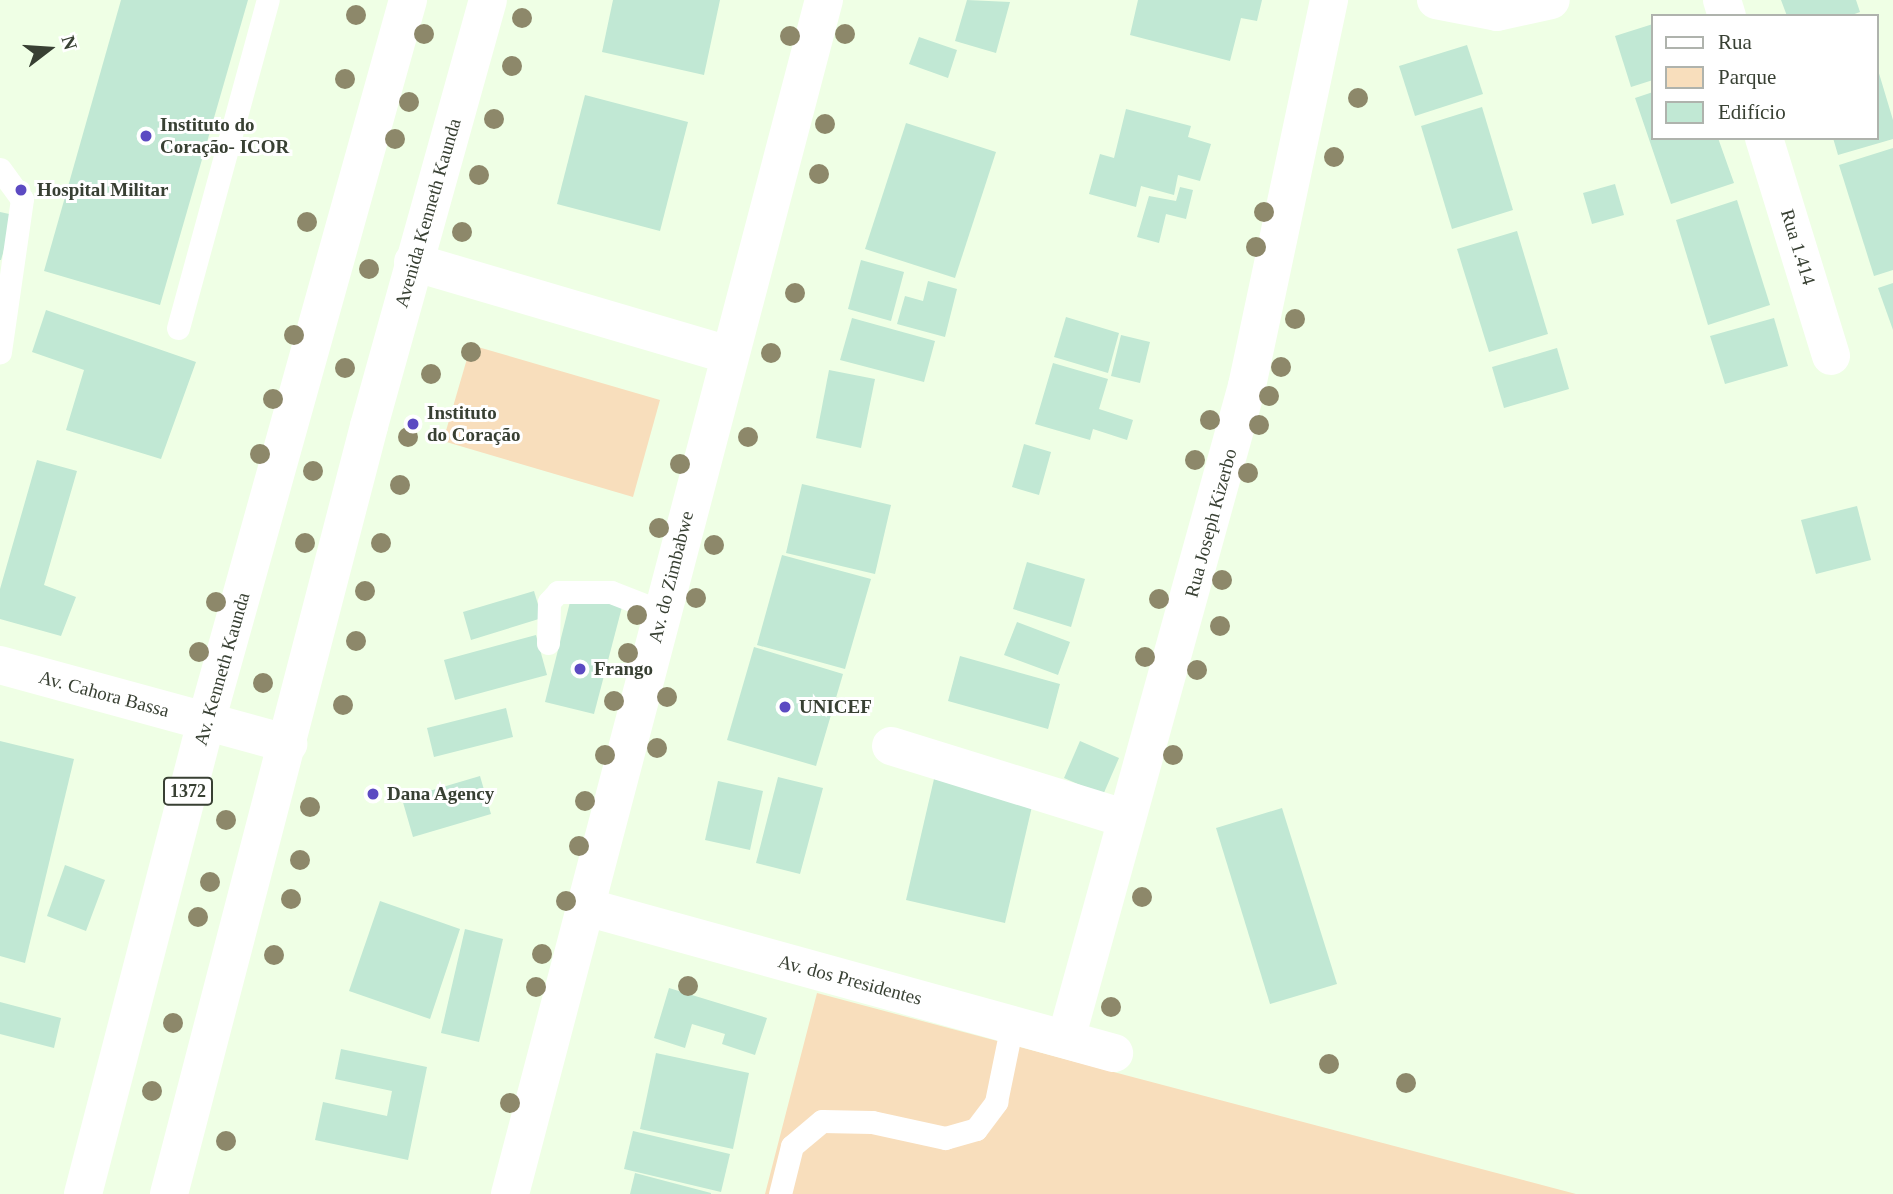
<!DOCTYPE html>
<html>
<head>
<meta charset="utf-8">
<style>
  body { margin:0 }
  #map { position:relative; width:1893px; height:1194px; overflow:hidden; background:#efffe5; font-family:"Times New Roman",serif }
  div>[style] { position:absolute }
  .green>* { inset:0; background:#f8debc }
  .building>* { inset:0; background:#c1e8d4 }
  .lane>* { height:23px; margin:-11.5px; padding:0 11.5px; transform-origin:11.5px; border-radius:11.5px; background:#fff }
  .street>* { height:38px; margin:-19px; padding:0 19px; transform-origin:19px; border-radius:19px; background:#fff }
  .primary>* { height:38px; margin:-19px; padding:0 19px; transform-origin:19px; border-radius:19px; background:#fff }
  .trees>* { width:20px; height:20px; margin:-10px; border-radius:50%; background:#8d886a }
  .dots>* { width:19px; height:19px; translate:-50% -50%; box-sizing:border-box; border:4px solid #fff; border-radius:50% }
  span { translate:-50% -50%; white-space:nowrap; text-align:center; line-height:1.15; -webkit-text-stroke:6px #fff; paint-order:stroke }
  .shield-label span { padding:2px 5px; background:#fff; border:2px solid; border-radius:5px; -webkit-text-stroke-width:0 }
  .shield-label { font-size:18px; color:#384033; font-weight:700 }
  .poi-label { font-size:19px; color:#384033; font-weight:700 }
  .left { translate:0 -50%; text-align:left }
  .street-label { font-size:19px; color:#384033 }
  .legend { position:absolute; left:1651px; top:14px; width:228px; height:126px; box-sizing:border-box; background:#fff; border:2px solid #afb3ad; margin:0; padding:9px 12px; list-style:none; font-size:21px; color:#384033 }
  .legend li { display:flex; align-items:center; gap:14px; height:35px }
  .legend b { width:35px; border:2px solid #afb3ad }
  .north { position:absolute; left:14px; top:14px; width:70px; height:70px; -webkit-text-stroke:5px #fff; paint-order:stroke; rotate:73deg; font-size:19px; font-weight:700; line-height:28px; text-align:center; color:#384033 }
  .north::after { content:''; display:block; margin:auto; width:24px; height:32px; background:#384033; clip-path:polygon(50% 0,100% 100%,50% 72%,0 100%) }
</style>
</head>
<body>
<div id="map">
  <div class="green">
    <div style="clip-path:polygon(471px 345px,660px 400px,633px 497px,443px 441px)"></div>
    <div style="clip-path:polygon(817px 993px,1106px 1070px,1576px 1194px,765px 1194px)"></div>
  </div>
  <div class="building">
    <div style="clip-path:polygon(121px 0,248px 0,160px 305px,44px 271px)"></div>
    <div style="clip-path:polygon(613px 0,720px 0,704px 75px,602px 52px)"></div>
    <div style="clip-path:polygon(967px 0,1010px 2px,996px 53px,955px 41px)"></div>
    <div style="clip-path:polygon(1138px 0,1262px 0,1257px 21px,1241px 18px,1230px 61px,1130px 35px)"></div>
    <div style="clip-path:polygon(1781px 0,1856px 0,1860px 12px,1849px 16px,1787px 16px)"></div>
    <div style="clip-path:polygon(1653px 24px,1653px 80px,1631px 87px,1615px 36px)"></div>
    <div style="clip-path:polygon(919px 37px,957px 50px,948px 78px,909px 64px)"></div>
    <div style="clip-path:polygon(1467px 45px,1483px 94px,1415px 116px,1399px 66px)"></div>
    <div style="clip-path:polygon(1878px 70px,1893px 120px,1893px 139px,1838px 155px,1833px 138px,1877px 138px)"></div>
    <div style="clip-path:polygon(1653px 92px,1653px 138px,1718px 138px,1734px 183px,1671px 204px,1635px 98px)"></div>
    <div style="clip-path:polygon(585px 95px,688px 122px,660px 231px,557px 204px)"></div>
    <div style="clip-path:polygon(1482px 107px,1513px 210px,1452px 229px,1421px 126px)"></div>
    <div style="clip-path:polygon(1126px 109px,1191px 126px,1188px 137px,1211px 144px,1200px 181px,1178px 175px,1174px 195px,1141px 186px,1136px 207px,1089px 194px,1100px 154px,1114px 158px)"></div>
    <div style="clip-path:polygon(906px 123px,996px 152px,955px 278px,865px 249px)"></div>
    <div style="clip-path:polygon(1893px 148px,1893px 270px,1874px 276px,1839px 165px)"></div>
    <div style="clip-path:polygon(1615px 184px,1624px 215px,1592px 224px,1583px 193px)"></div>
    <div style="clip-path:polygon(1180px 187px,1193px 190px,1186px 219px,1166px 214px,1159px 243px,1137px 237px,1149px 196px,1176px 201px)"></div>
    <div style="clip-path:polygon(1737px 200px,1770px 305px,1708px 325px,1676px 220px)"></div>
    <div style="clip-path:polygon(0 212px,14px 215px,1px 260px,0 260px)"></div>
    <div style="clip-path:polygon(1517px 231px,1548px 334px,1489px 352px,1457px 249px)"></div>
    <div style="clip-path:polygon(861px 260px,904px 272px,891px 321px,848px 309px)"></div>
    <div style="clip-path:polygon(928px 281px,957px 289px,945px 337px,897px 324px,905px 296px,923px 301px)"></div>
    <div style="clip-path:polygon(1893px 283px,1893px 330px,1878px 288px)"></div>
    <div style="clip-path:polygon(46px 310px,196px 362px,161px 459px,66px 430px,84px 370px,32px 352px)"></div>
    <div style="clip-path:polygon(1066px 317px,1119px 333px,1108px 373px,1054px 357px)"></div>
    <div style="clip-path:polygon(852px 318px,935px 341px,924px 382px,840px 360px)"></div>
    <div style="clip-path:polygon(1774px 318px,1788px 366px,1725px 384px,1710px 336px)"></div>
    <div style="clip-path:polygon(1121px 335px,1150px 342px,1140px 383px,1111px 376px)"></div>
    <div style="clip-path:polygon(1557px 348px,1569px 389px,1504px 408px,1492px 367px)"></div>
    <div style="clip-path:polygon(1053px 363px,1108px 379px,1099px 409px,1133px 420px,1127px 440px,1093px 429px,1090px 440px,1035px 424px)"></div>
    <div style="clip-path:polygon(829px 370px,875px 379px,861px 448px,816px 438px)"></div>
    <div style="clip-path:polygon(1024px 444px,1051px 452px,1039px 495px,1012px 487px)"></div>
    <div style="clip-path:polygon(37px 460px,77px 471px,44px 585px,76px 597px,61px 636px,0 619px,0 589px)"></div>
    <div style="clip-path:polygon(802px 484px,891px 505px,875px 574px,786px 553px)"></div>
    <div style="clip-path:polygon(1857px 506px,1871px 560px,1816px 574px,1801px 520px)"></div>
    <div style="clip-path:polygon(782px 555px,871px 579px,845px 669px,757px 645px)"></div>
    <div style="clip-path:polygon(1027px 562px,1085px 579px,1071px 627px,1013px 609px)"></div>
    <div style="clip-path:polygon(534px 591px,542px 618px,471px 640px,463px 612px)"></div>
    <div style="clip-path:polygon(572px 594px,622px 607px,594px 714px,545px 702px)"></div>
    <div style="clip-path:polygon(1017px 622px,1070px 642px,1058px 675px,1004px 655px)"></div>
    <div style="clip-path:polygon(536px 635px,547px 675px,455px 700px,444px 660px)"></div>
    <div style="clip-path:polygon(754px 647px,843px 674px,816px 766px,727px 740px)"></div>
    <div style="clip-path:polygon(960px 656px,1060px 684px,1048px 729px,948px 701px)"></div>
    <div style="clip-path:polygon(506px 708px,513px 737px,434px 757px,427px 728px)"></div>
    <div style="clip-path:polygon(0 741px,74px 759px,25px 963px,0 956px)"></div>
    <div style="clip-path:polygon(1080px 741px,1119px 758px,1103px 795px,1064px 778px)"></div>
    <div style="clip-path:polygon(480px 776px,491px 814px,413px 837px,402px 799px)"></div>
    <div style="clip-path:polygon(778px 777px,823px 788px,800px 874px,756px 863px)"></div>
    <div style="clip-path:polygon(934px 779px,1033px 802px,1005px 923px,906px 900px)"></div>
    <div style="clip-path:polygon(718px 781px,763px 791px,750px 850px,705px 840px)"></div>
    <div style="clip-path:polygon(1282px 808px,1337px 984px,1270px 1004px,1216px 828px)"></div>
    <div style="clip-path:polygon(65px 865px,105px 880px,86px 931px,47px 916px)"></div>
    <div style="clip-path:polygon(380px 901px,460px 929px,430px 1019px,349px 991px)"></div>
    <div style="clip-path:polygon(465px 929px,503px 939px,479px 1042px,441px 1033px)"></div>
    <div style="clip-path:polygon(669px 988px,767px 1018px,755px 1055px,722px 1044px,725px 1034px,692px 1024px,685px 1048px,654px 1038px)"></div>
    <div style="clip-path:polygon(0 1002px,61px 1018px,54px 1048px,0 1034px)"></div>
    <div style="clip-path:polygon(341px 1049px,427px 1067px,408px 1160px,315px 1140px,323px 1102px,387px 1116px,392px 1091px,335px 1079px)"></div>
    <div style="clip-path:polygon(656px 1053px,749px 1073px,733px 1149px,640px 1129px)"></div>
    <div style="clip-path:polygon(633px 1131px,730px 1154px,721px 1192px,624px 1169px)"></div>
    <div style="clip-path:polygon(635px 1173px,711px 1193px,711px 1194px,630px 1194px)"></div>
  </div>
  <div class="lane">
    <div style="left:0;top:169px;width:37px;rotate:54deg"></div>
    <div style="left:22px;top:199px;width:155px;rotate:98.2deg"></div>
    <div style="left:178px;top:328px;width:340px;rotate:-74.7deg"></div>
    <div style="left:548px;top:643px;width:41px;rotate:-88.6deg"></div>
    <div style="left:549px;top:602px;width:13px;rotate:-48deg"></div>
    <div style="left:558px;top:592px;width:53px"></div>
    <div style="left:611px;top:592px;width:55px;rotate:21.4deg"></div>
    <div style="left:780px;top:1194px;width:49px;rotate:-76deg"></div>
    <div style="left:792px;top:1146px;width:39px;rotate:-40deg"></div>
    <div style="left:822px;top:1121px;width:50px;rotate:1.1deg"></div>
    <div style="left:872px;top:1122px;width:75px;rotate:12.4deg"></div>
    <div style="left:945px;top:1138px;width:32px;rotate:-16deg"></div>
    <div style="left:976px;top:1129px;width:34px;rotate:-53deg"></div>
    <div style="left:996px;top:1102px;width:80px;rotate:-78.4deg"></div>
  </div>
  <div class="street">
    <div style="left:1436px;top:0;width:62px;rotate:11.1deg"></div>
    <div style="left:1497px;top:12px;width:55px;rotate:-12.5deg"></div>
    <div style="left:1722px;top:0;width:17px;rotate:73deg"></div>
    <div style="left:1764px;top:138px;width:228px;rotate:72.9deg"></div>
    <div style="left:413px;top:262px;width:328px;rotate:16.4deg"></div>
    <div style="left:0;top:665px;width:299px;rotate:15.3deg"></div>
    <div style="left:891px;top:746px;width:244px;rotate:17.2deg"></div>
    <div style="left:586px;top:907px;width:548px;rotate:15.46deg"></div>
    <div style="left:1066px;top:1039px;width:678px;rotate:-74.51deg"></div>
    <div style="left:1247px;top:386px;width:395px;rotate:-78deg"></div>
    <div style="left:510px;top:1194px;width:1235px;rotate:-75.27deg"></div>
  </div>
  <div class="primary">
    <div style="left:83px;top:1194px;width:488px;rotate:-75.4deg"></div>
    <div style="left:206px;top:722px;width:750px;rotate:-74.37deg"></div>
    <div style="left:169px;top:1194px;width:794px;rotate:-75.4deg"></div>
    <div style="left:369px;top:426px;width:442px;rotate:-74.4deg"></div>
  </div>
  <div class="trees">
    <div style="left:356px;top:15px"></div>
    <div style="left:522px;top:18px"></div>
    <div style="left:424px;top:34px"></div>
    <div style="left:845px;top:34px"></div>
    <div style="left:790px;top:36px"></div>
    <div style="left:512px;top:66px"></div>
    <div style="left:345px;top:79px"></div>
    <div style="left:1358px;top:98px"></div>
    <div style="left:409px;top:102px"></div>
    <div style="left:494px;top:119px"></div>
    <div style="left:825px;top:124px"></div>
    <div style="left:395px;top:139px"></div>
    <div style="left:1334px;top:157px"></div>
    <div style="left:819px;top:174px"></div>
    <div style="left:479px;top:175px"></div>
    <div style="left:1264px;top:212px"></div>
    <div style="left:307px;top:222px"></div>
    <div style="left:462px;top:232px"></div>
    <div style="left:1256px;top:247px"></div>
    <div style="left:369px;top:269px"></div>
    <div style="left:795px;top:293px"></div>
    <div style="left:1295px;top:319px"></div>
    <div style="left:294px;top:335px"></div>
    <div style="left:471px;top:352px"></div>
    <div style="left:771px;top:353px"></div>
    <div style="left:1281px;top:367px"></div>
    <div style="left:345px;top:368px"></div>
    <div style="left:431px;top:374px"></div>
    <div style="left:1269px;top:396px"></div>
    <div style="left:273px;top:399px"></div>
    <div style="left:1210px;top:420px"></div>
    <div style="left:1259px;top:425px"></div>
    <div style="left:408px;top:437px"></div>
    <div style="left:748px;top:437px"></div>
    <div style="left:260px;top:454px"></div>
    <div style="left:1195px;top:460px"></div>
    <div style="left:680px;top:464px"></div>
    <div style="left:313px;top:471px"></div>
    <div style="left:1248px;top:473px"></div>
    <div style="left:400px;top:485px"></div>
    <div style="left:659px;top:528px"></div>
    <div style="left:305px;top:543px"></div>
    <div style="left:381px;top:543px"></div>
    <div style="left:714px;top:545px"></div>
    <div style="left:1222px;top:580px"></div>
    <div style="left:365px;top:591px"></div>
    <div style="left:696px;top:598px"></div>
    <div style="left:1159px;top:599px"></div>
    <div style="left:216px;top:602px"></div>
    <div style="left:637px;top:615px"></div>
    <div style="left:1220px;top:626px"></div>
    <div style="left:356px;top:641px"></div>
    <div style="left:199px;top:652px"></div>
    <div style="left:628px;top:653px"></div>
    <div style="left:1145px;top:657px"></div>
    <div style="left:1197px;top:670px"></div>
    <div style="left:263px;top:683px"></div>
    <div style="left:667px;top:697px"></div>
    <div style="left:614px;top:701px"></div>
    <div style="left:343px;top:705px"></div>
    <div style="left:657px;top:748px"></div>
    <div style="left:605px;top:755px"></div>
    <div style="left:1173px;top:755px"></div>
    <div style="left:585px;top:801px"></div>
    <div style="left:310px;top:807px"></div>
    <div style="left:226px;top:820px"></div>
    <div style="left:579px;top:846px"></div>
    <div style="left:300px;top:860px"></div>
    <div style="left:210px;top:882px"></div>
    <div style="left:1142px;top:897px"></div>
    <div style="left:291px;top:899px"></div>
    <div style="left:566px;top:901px"></div>
    <div style="left:198px;top:917px"></div>
    <div style="left:542px;top:954px"></div>
    <div style="left:274px;top:955px"></div>
    <div style="left:688px;top:986px"></div>
    <div style="left:536px;top:987px"></div>
    <div style="left:1111px;top:1007px"></div>
    <div style="left:173px;top:1023px"></div>
    <div style="left:1329px;top:1064px"></div>
    <div style="left:1406px;top:1083px"></div>
    <div style="left:152px;top:1091px"></div>
    <div style="left:510px;top:1103px"></div>
    <div style="left:226px;top:1141px"></div>
  </div>
  <div class="dots">
    <div style="left:146px;top:136px;background:#5c4ac2"></div>
    <div style="left:21px;top:190px;background:#5c4ac2"></div>
    <div style="left:413px;top:424px;background:#5c4ac2"></div>
    <div style="left:580px;top:669px;background:#5c4ac2"></div>
    <div style="left:785px;top:707px;background:#5c4ac2"></div>
    <div style="left:373px;top:794px;background:#5c4ac2"></div>
  </div>
  <div class="shield-label">
    <span style="left:188px;top:791px">1372</span>
  </div>
  <div class="poi-label">
    <span class="left" style="left:160px;top:136px">Instituto do<br>Coração- ICOR</span>
    <span class="left" style="left:37px;top:190px">Hospital Militar</span>
    <span class="left" style="left:427px;top:424px">Instituto<br>do Coração</span>
    <span class="left" style="left:594px;top:669px">Frango</span>
    <span class="left" style="left:799px;top:707px">UNICEF</span>
    <span class="left" style="left:387px;top:794px">Dana Agency</span>
  </div>
  <div class="street-label">
    <span style="left:428px;top:213px;rotate:-74deg">Avenida Kenneth Kaunda</span>
    <span style="left:1798px;top:247px;rotate:73deg">Rua 1.414</span>
    <span style="left:1211px;top:523px;rotate:-75deg">Rua Joseph Kizerbo</span>
    <span style="left:671px;top:577px;rotate:-76deg">Av. do Zimbabwe</span>
    <span style="left:222px;top:669px;rotate:-74deg">Av. Kenneth Kaunda</span>
    <span style="left:104px;top:694px;rotate:15deg">Av. Cahora Bassa</span>
    <span style="left:850px;top:980px;rotate:15deg">Av. dos Presidentes</span>
  </div>
  <ul class="legend">
  <li><b style="height:9px;background:#fff"></b>Rua</li>
  <li><b style="height:19px;background:#f8debc"></b>Parque</li>
  <li><b style="height:19px;background:#c1e8d4"></b>Edifício</li>
  </ul>
  <div class="north">N</div>
</div>
</body>
</html>
